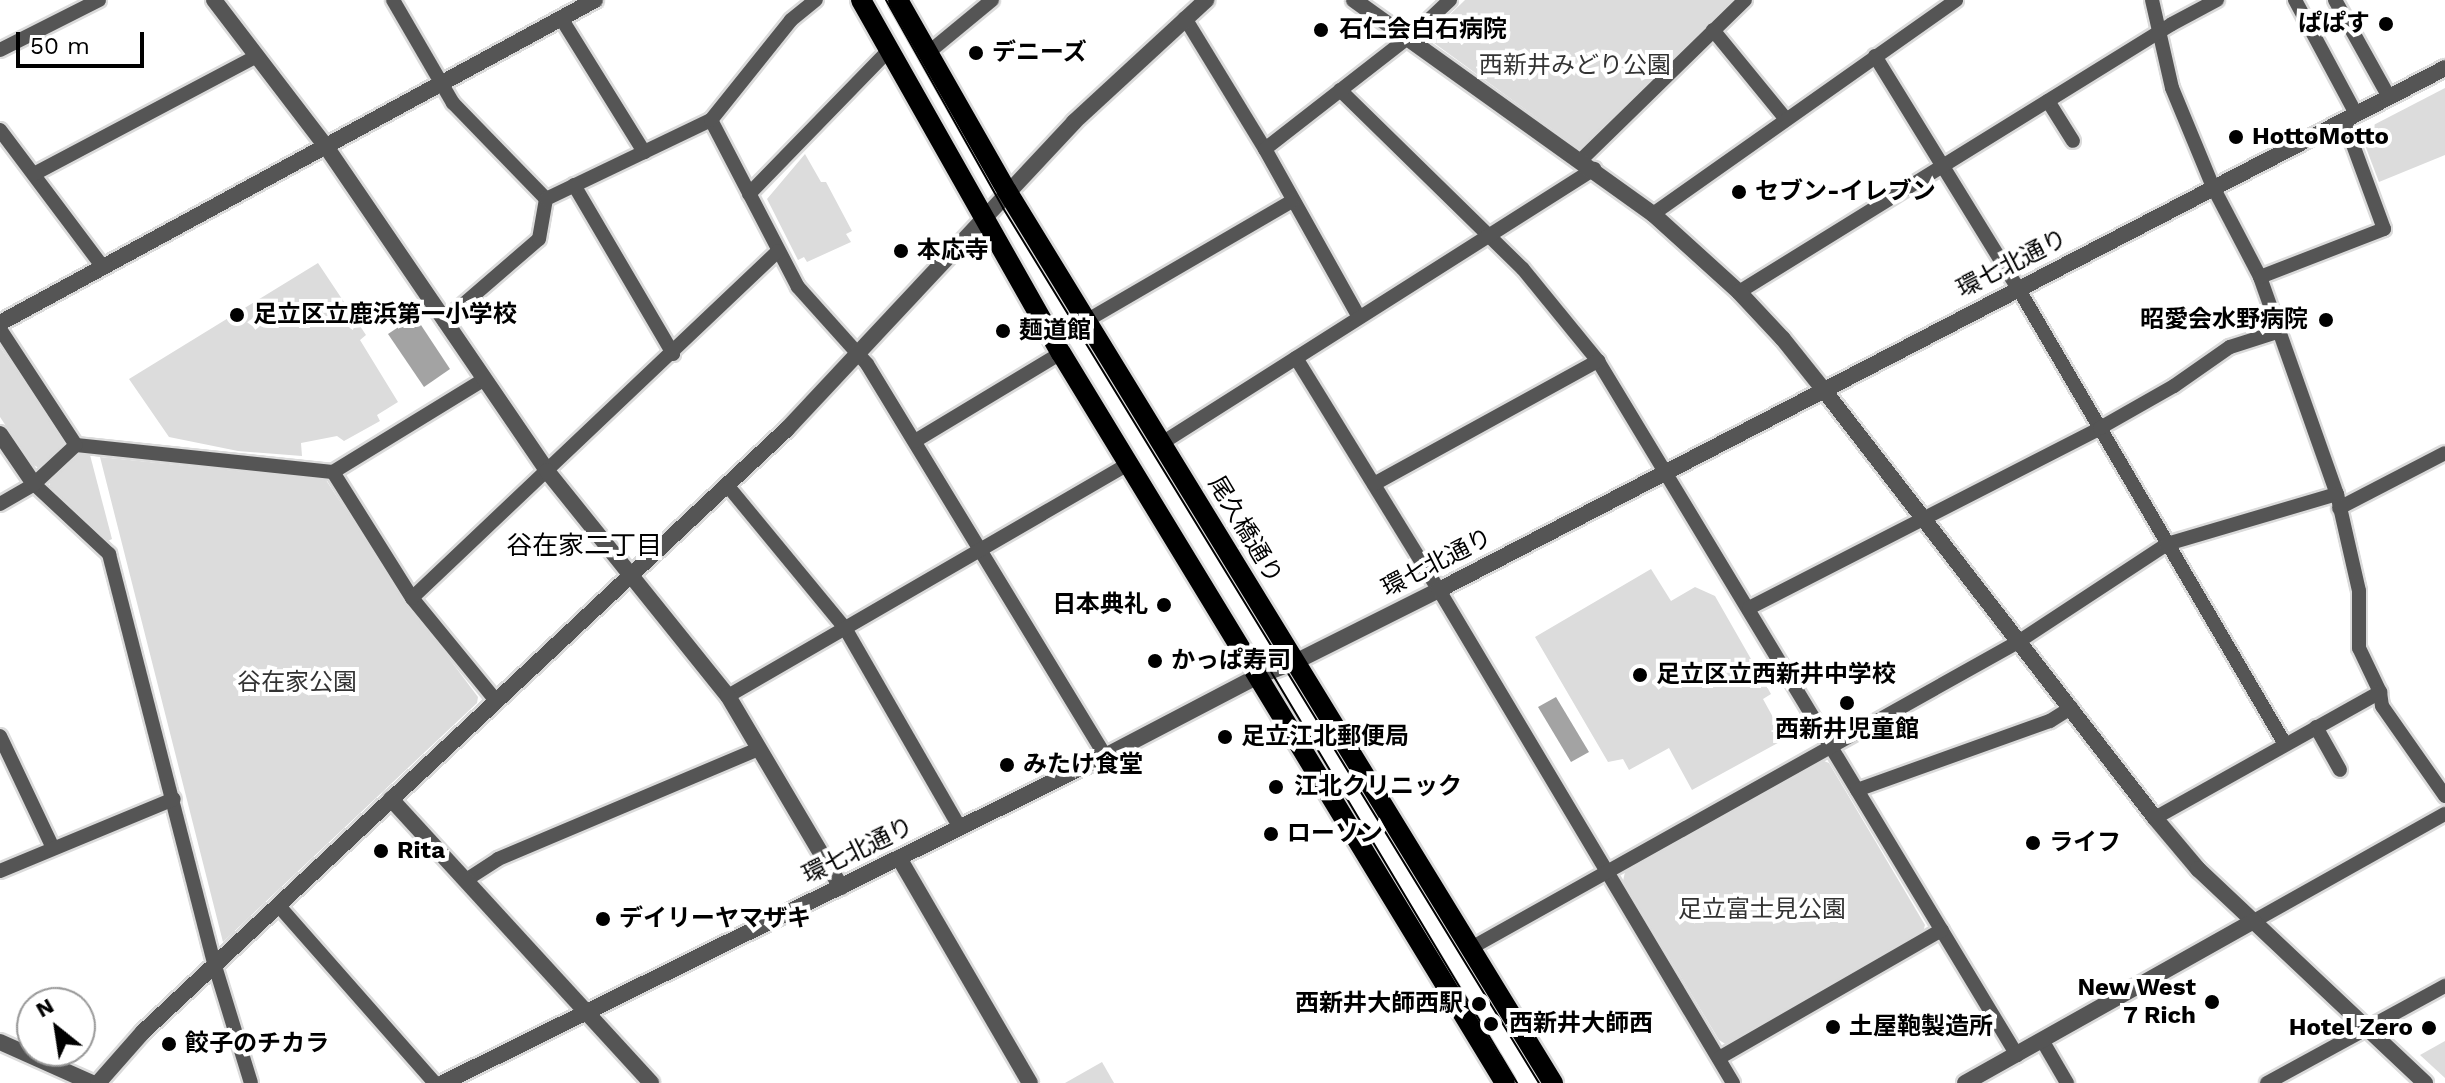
<!DOCTYPE html>
<html>
<head>
<meta charset="utf-8">
<style>
  body { margin:0 }
  #map { position:relative; width:2445px; height:1083px; overflow:hidden; background:#fff; font-family:"Work Sans","Noto Sans JP",sans-serif }
  div>[style] { position:absolute }
  .green>* { inset:0; background:#dcdcdc }
  .water>* { inset:0; background:#a3a3a3 }
  .roads { filter:drop-shadow(2px 0 #dbdbdb) drop-shadow(-2px 0 #dbdbdb) drop-shadow(0 2px #dbdbdb) drop-shadow(0 -2px #dbdbdb) }
  .minor>* { height:14px; margin:-7px; padding:0 7px; transform-origin:7px; border-radius:7px; background:#555 }
  .tertiary>* { height:16px; margin:-8px; padding:0 8px; transform-origin:8px; border-radius:8px; background:#555 }
  .primary>* { height:20px; margin:-10px; padding:0 10px; transform-origin:10px; border-radius:10px; background:#000 }
  .tram>* { height:2px; margin:-1px; padding:0 1px; transform-origin:1px; border-radius:1px; background:#000 }
  .dots>* { width:22px; height:22px; translate:-50% -50%; box-sizing:border-box; border:4px solid #fff; border-radius:50% }
  span { translate:-50% -50%; white-space:nowrap; text-align:center; line-height:1.15; -webkit-text-stroke:8px #fff; paint-order:stroke }
  .poi-label { font-size:24px; color:#000; font-weight:700 }
  .right { translate:-100% -50%; text-align:right }
  .left { translate:0 -50%; text-align:left }
  .park-label { font-size:24px; color:#333 }
  .street-label { font-size:24px; color:#000 }
  .neighbourhood-label { font-size:26px; color:#000 }
  .north { position:absolute; left:16px; top:987px; width:80px; height:80px; box-sizing:border-box; background:#fff; border:2px solid #999; border-radius:50%; rotate:330deg; font-size:22px; font-weight:700; line-height:32px; text-align:center; color:#000 }
  .north::after { content:''; display:block; margin:auto; width:28px; height:36px; background:#000; clip-path:polygon(50% 0,100% 100%,50% 72%,0 100%) }
  .scale { position:absolute; left:16px; top:32px; width:128px; height:36px; box-sizing:border-box; border:4px solid #000; border-top:0; padding-left:10px; font-size:24px; line-height:28px; white-space:nowrap; color:#000; -webkit-text-stroke:6px #fff; paint-order:stroke }
</style>
</head>
<body>
<div id="map">
  <div class="green">
    <div style="clip-path:polygon(1465px 0,1736px 0,1581px 150px,1434px 43px,1433px 31px)"></div>
    <div style="clip-path:polygon(2445px 88px,2445px 155px,2379px 182px,2360px 132px)"></div>
    <div style="clip-path:polygon(805px 154px,821px 182px,826px 182px,852px 231px,846px 234px,851px 242px,807px 262px,804px 257px,798px 260px,767px 199px)"></div>
    <div style="clip-path:polygon(318px 263px,366px 335px,360px 340px,398px 402px,377px 415px,380px 421px,344px 441px,337px 436px,301px 443px,302px 456px,238px 451px,169px 437px,129px 379px)"></div>
    <div style="clip-path:polygon(0 347px,63px 439px,63px 444px,39px 468px,31px 464px,0 417px)"></div>
    <div style="clip-path:polygon(79px 453px,90px 455px,112px 539px,108px 541px,51px 489px,49px 482px)"></div>
    <div style="clip-path:polygon(100px 457px,326px 480px,403px 597px,478px 697px,477px 703px,223px 942px)"></div>
    <div style="clip-path:polygon(1651px 569px,1671px 601px,1695px 587px,1715px 596px,1771px 694px,1763px 699px,1785px 739px,1692px 790px,1669px 748px,1629px 770px,1623px 759px,1608px 762px,1535px 637px)"></div>
    <div style="clip-path:polygon(1824px 761px,1829px 763px,1925px 925px,1922px 935px,1727px 1045px,1719px 1040px,1623px 881px,1625px 872px)"></div>
    <div style="clip-path:polygon(2445px 1041px,2445px 1078px,2420px 1055px)"></div>
    <div style="clip-path:polygon(1102px 1062px,1114px 1083px,1065px 1083px)"></div>
  </div>
  <div class="water">
    <div style="clip-path:polygon(415px 316px,450px 369px,424px 387px,388px 334px)"></div>
    <div style="clip-path:polygon(1556px 697px,1589px 752px,1571px 762px,1538px 707px)"></div>
  </div>
  <div class="roads">
    <div class="minor">
      <div style="left:393px;top:0;width:119px;rotate:59.8deg"></div>
      <div style="left:453px;top:103px;width:134px;rotate:45.9deg"></div>
      <div style="left:2152px;top:0;width:90px;rotate:77.2deg"></div>
      <div style="left:2172px;top:88px;width:107px;rotate:67.5deg"></div>
      <div style="left:2213px;top:187px;width:102px;rotate:62.4deg"></div>
      <div style="left:2260px;top:277px;width:230px;rotate:70.5deg"></div>
      <div style="left:2337px;top:494px;width:99px;rotate:77.2deg"></div>
      <div style="left:2359px;top:591px;width:57px;rotate:90deg"></div>
      <div style="left:2359px;top:648px;width:49px;rotate:64.5deg"></div>
      <div style="left:2380px;top:692px;width:14px;rotate:82deg"></div>
      <div style="left:2382px;top:706px;width:110px;rotate:55deg"></div>
      <div style="left:2295px;top:0;width:129px;rotate:61.8deg"></div>
      <div style="left:2335px;top:0;width:111px;rotate:60.9deg"></div>
      <div style="left:561px;top:18px;width:158px;rotate:58.2deg"></div>
      <div style="left:1185px;top:18px;width:153px;rotate:58.6deg"></div>
      <div style="left:1265px;top:149px;width:193px;rotate:60.8deg"></div>
      <div style="left:1713px;top:30px;width:114px;rotate:50.7deg"></div>
      <div style="left:0;top:50px;width:111px;rotate:-26.8deg"></div>
      <div style="left:928px;top:53px;width:83px;rotate:-39.6deg"></div>
      <div style="left:1875px;top:56px;width:273px;rotate:58.4deg"></div>
      <div style="left:2018px;top:288px;width:528px;rotate:59.65deg"></div>
      <div style="left:1340px;top:90px;width:256px;rotate:44.4deg"></div>
      <div style="left:1523px;top:269px;width:119px;rotate:50.8deg"></div>
      <div style="left:1598px;top:361px;width:811px;rotate:58.88deg"></div>
      <div style="left:2048px;top:101px;width:47px;rotate:58deg"></div>
      <div style="left:711px;top:120px;width:188px;rotate:62.5deg"></div>
      <div style="left:798px;top:287px;width:103px;rotate:48.1deg"></div>
      <div style="left:867px;top:364px;width:459px;rotate:58.7deg"></div>
      <div style="left:0;top:130px;width:170px;rotate:53.1deg"></div>
      <div style="left:1265px;top:149px;width:194px;rotate:-37.9deg"></div>
      <div style="left:1418px;top:30px;width:44px;rotate:-43.2deg"></div>
      <div style="left:1581px;top:160px;width:229px;rotate:-44.3deg"></div>
      <div style="left:34px;top:174px;width:252px;rotate:-27.9deg"></div>
      <div style="left:574px;top:185px;width:196px;rotate:59.6deg"></div>
      <div style="left:749px;top:194px;width:201px;rotate:-45.8deg"></div>
      <div style="left:1653px;top:214px;width:371px;rotate:-35.2deg"></div>
      <div style="left:2260px;top:277px;width:133px;rotate:-21.2deg"></div>
      <div style="left:2384px;top:229px;width:116px;rotate:-110.2deg"></div>
      <div style="left:1739px;top:292px;width:509px;rotate:-31.75deg"></div>
      <div style="left:2172px;top:24px;width:51px;rotate:-28.1deg"></div>
      <div style="left:444px;top:321px;width:125px;rotate:-40.8deg"></div>
      <div style="left:539px;top:239px;width:41px;rotate:-80.1deg"></div>
      <div style="left:546px;top:199px;width:183px;rotate:-25.6deg"></div>
      <div style="left:711px;top:120px;width:128px;rotate:-51.3deg"></div>
      <div style="left:791px;top:20px;width:32px;rotate:-39deg"></div>
      <div style="left:1086px;top:321px;width:238px;rotate:-30.2deg"></div>
      <div style="left:0;top:329px;width:139px;rotate:56.8deg"></div>
      <div style="left:76px;top:445px;width:258px;rotate:6deg"></div>
      <div style="left:333px;top:472px;width:176px;rotate:-31.5deg"></div>
      <div style="left:1296px;top:358px;width:273px;rotate:58.4deg"></div>
      <div style="left:1439px;top:590px;width:574px;rotate:59.19deg"></div>
      <div style="left:915px;top:441px;width:170px;rotate:-31.1deg"></div>
      <div style="left:1162px;top:443px;width:512px;rotate:-32.39deg"></div>
      <div style="left:333px;top:472px;width:149px;rotate:57.9deg"></div>
      <div style="left:412px;top:598px;width:134px;rotate:50.7deg"></div>
      <div style="left:34px;top:484px;width:103px;rotate:43deg"></div>
      <div style="left:109px;top:554px;width:425px;rotate:75.6deg"></div>
      <div style="left:215px;top:966px;width:122px;rotate:72.9deg"></div>
      <div style="left:1374px;top:484px;width:256px;rotate:-28.8deg"></div>
      <div style="left:727px;top:485px;width:185px;rotate:50.5deg"></div>
      <div style="left:845px;top:628px;width:231px;rotate:60.1deg"></div>
      <div style="left:0;top:504px;width:39px;rotate:-30deg"></div>
      <div style="left:34px;top:484px;width:57px;rotate:-42.9deg"></div>
      <div style="left:2339px;top:508px;width:119px;rotate:-27.4deg"></div>
      <div style="left:412px;top:598px;width:504px;rotate:-43.47deg"></div>
      <div style="left:1749px;top:608px;width:394px;rotate:-27.1deg"></div>
      <div style="left:2100px;top:428px;width:85px;rotate:-29.6deg"></div>
      <div style="left:2174px;top:386px;width:68px;rotate:-34.9deg"></div>
      <div style="left:2230px;top:347px;width:49px;rotate:-17.7deg"></div>
      <div style="left:728px;top:696px;width:462px;rotate:-30.1deg"></div>
      <div style="left:2316px;top:727px;width:49px;rotate:60.8deg"></div>
      <div style="left:0;top:736px;width:124px;rotate:64.7deg"></div>
      <div style="left:1857px;top:790px;width:205px;rotate:-19.7deg"></div>
      <div style="left:2050px;top:721px;width:25px;rotate:-32deg"></div>
      <div style="left:2155px;top:818px;width:258px;rotate:-29.2deg"></div>
      <div style="left:0;top:871px;width:188px;rotate:-22.5deg"></div>
      <div style="left:466px;top:880px;width:38px;rotate:-33deg"></div>
      <div style="left:498px;top:859px;width:282px;rotate:-22.9deg"></div>
      <div style="left:278px;top:905px;width:237px;rotate:48.6deg"></div>
      <div style="left:2254px;top:921px;width:219px;rotate:-29.3deg"></div>
      <div style="left:1471px;top:948px;width:627px;rotate:-29.22deg"></div>
      <div style="left:2018px;top:642px;width:178px;rotate:-33.3deg"></div>
      <div style="left:2167px;top:544px;width:177px;rotate:-16.4deg"></div>
      <div style="left:2042px;top:1040px;width:50px;rotate:59.8deg"></div>
      <div style="left:1719px;top:1058px;width:257px;rotate:-29.9deg"></div>
      <div style="left:2267px;top:1083px;width:203px;rotate:-28.6deg"></div>
    </div>
    <div class="tertiary">
      <div style="left:214px;top:0;width:183px;rotate:52.6deg"></div>
      <div style="left:325px;top:145px;width:394px;rotate:55.7deg"></div>
      <div style="left:547px;top:471px;width:289px;rotate:51.2deg"></div>
      <div style="left:728px;top:696px;width:222px;rotate:59.4deg"></div>
      <div style="left:1354px;top:0;width:368px;rotate:35.6deg"></div>
      <div style="left:1653px;top:214px;width:116px;rotate:42.2deg"></div>
      <div style="left:1739px;top:292px;width:64px;rotate:46.9deg"></div>
      <div style="left:1783px;top:339px;width:64px;rotate:51.3deg"></div>
      <div style="left:1823px;top:389px;width:542px;rotate:52.26deg"></div>
      <div style="left:2155px;top:818px;width:67px;rotate:49.9deg"></div>
      <div style="left:2198px;top:869px;width:312px;rotate:43.3deg"></div>
      <div style="left:0;top:323px;width:677px;rotate:-28.5deg"></div>
      <div style="left:0;top:434px;width:60px;rotate:55.8deg"></div>
      <div style="left:391px;top:799px;width:385px;rotate:47.5deg"></div>
      <div style="left:899px;top:858px;width:260px;rotate:59.8deg"></div>
      <div style="left:0;top:1042px;width:101px;rotate:24deg"></div>
      <div style="left:98px;top:1083px;width:68px;rotate:-48.6deg"></div>
      <div style="left:143px;top:1032px;width:882px;rotate:-43.12deg"></div>
      <div style="left:787px;top:429px;width:420px;rotate:-46.9deg"></div>
      <div style="left:1074px;top:122px;width:180px;rotate:-42.7deg"></div>
      <div style="left:443px;top:1083px;width:738px;rotate:-26.29deg"></div>
      <div style="left:1105px;top:756px;width:173px;rotate:-27.6deg"></div>
      <div style="left:1258px;top:676px;width:40px;rotate:-21deg"></div>
      <div style="left:1295px;top:662px;width:161px;rotate:-26.6deg"></div>
      <div style="left:1439px;top:590px;width:1133px;rotate:-27.42deg"></div>
      <div style="left:1965px;top:1083px;width:331px;rotate:-29.3deg"></div>
    </div>
    <div class="primary">
      <div style="left:861px;top:0;width:406px;rotate:60.5deg"></div>
      <div style="left:1061px;top:353px;width:854px;rotate:58.69deg"></div>
      <div style="left:898px;top:0;width:220px;rotate:60.3deg"></div>
      <div style="left:1007px;top:191px;width:1046px;rotate:58.53deg"></div>
    </div>
  </div>
  <div class="tram">
    <div style="left:886px;top:0;width:239px;rotate:60.6deg"></div>
    <div style="left:1003px;top:208px;width:1026px;rotate:58.51deg"></div>
    <div style="left:1258px;top:650px;width:505px;rotate:59.11deg"></div>
  </div>
  <div class="dots">
    <div style="left:2386px;top:24px;background:#000"></div>
    <div style="left:1321px;top:30px;background:#000"></div>
    <div style="left:976px;top:53px;background:#000"></div>
    <div style="left:2236px;top:137px;background:#000"></div>
    <div style="left:1739px;top:192px;background:#000"></div>
    <div style="left:901px;top:251px;background:#000"></div>
    <div style="left:237px;top:315px;background:#000"></div>
    <div style="left:2326px;top:320px;background:#000"></div>
    <div style="left:1003px;top:331px;background:#000"></div>
    <div style="left:1164px;top:605px;background:#000"></div>
    <div style="left:1155px;top:661px;background:#000"></div>
    <div style="left:1640px;top:675px;background:#000"></div>
    <div style="left:1847px;top:703px;background:#000"></div>
    <div style="left:1225px;top:737px;background:#000"></div>
    <div style="left:1007px;top:765px;background:#000"></div>
    <div style="left:1276px;top:787px;background:#000"></div>
    <div style="left:1271px;top:834px;background:#000"></div>
    <div style="left:2033px;top:843px;background:#000"></div>
    <div style="left:381px;top:851px;background:#000"></div>
    <div style="left:603px;top:919px;background:#000"></div>
    <div style="left:2212px;top:1002px;background:#000"></div>
    <div style="left:1479px;top:1004px;background:#000"></div>
    <div style="left:1491px;top:1024px;background:#000"></div>
    <div style="left:1833px;top:1027px;background:#000"></div>
    <div style="left:2429px;top:1028px;background:#000"></div>
    <div style="left:169px;top:1044px;background:#000"></div>
  </div>
  <div class="poi-label">
    <span class="right" style="left:2370px;top:24px">ぱぱす</span>
    <span class="left" style="left:1339px;top:30px">石仁会白石病院</span>
    <span class="left" style="left:992px;top:53px">デニーズ</span>
    <span class="left" style="left:2252px;top:137px">HottoMotto</span>
    <span class="left" style="left:1755px;top:192px">セブン-イレブン</span>
    <span class="left" style="left:917px;top:251px">本応寺</span>
    <span class="left" style="left:253px;top:315px">足立区立鹿浜第一小学校</span>
    <span class="right" style="left:2308px;top:320px">昭愛会水野病院</span>
    <span class="left" style="left:1019px;top:331px">麺道館</span>
    <span class="right" style="left:1148px;top:605px">日本典礼</span>
    <span class="left" style="left:1171px;top:661px">かっぱ寿司</span>
    <span class="left" style="left:1656px;top:675px">足立区立西新井中学校</span>
    <span style="left:1847px;top:730px">西新井児童館</span>
    <span class="left" style="left:1241px;top:737px">足立江北郵便局</span>
    <span class="left" style="left:1023px;top:765px">みたけ食堂</span>
    <span class="left" style="left:1294px;top:787px">江北クリニック</span>
    <span class="left" style="left:1287px;top:834px">ローソン</span>
    <span class="left" style="left:2049px;top:843px">ライフ</span>
    <span class="left" style="left:397px;top:851px">Rita</span>
    <span class="left" style="left:619px;top:919px">デイリーヤマザキ</span>
    <span class="right" style="left:2196px;top:1002px">New West<br>7 Rich</span>
    <span class="right" style="left:1463px;top:1004px">西新井大師西駅</span>
    <span class="left" style="left:1509px;top:1024px">西新井大師西</span>
    <span class="left" style="left:1849px;top:1027px">土屋鞄製造所</span>
    <span class="right" style="left:2413px;top:1028px">Hotel Zero</span>
    <span class="left" style="left:185px;top:1044px">餃子のチカラ</span>
  </div>
  <div class="park-label">
    <span style="left:1575px;top:66px">西新井みどり公園</span>
    <span style="left:297px;top:683px">谷在家公園</span>
    <span style="left:1762px;top:910px">足立富士見公園</span>
  </div>
  <div class="street-label">
    <span style="left:2012px;top:264px;rotate:-27deg">環七北通り</span>
    <span style="left:1245px;top:530px;rotate:59deg">尾久橋通り</span>
    <span style="left:1437px;top:563px;rotate:-27deg">環七北通り</span>
    <span style="left:858px;top:851px;rotate:-26deg">環七北通り</span>
  </div>
  <div class="neighbourhood-label">
    <span style="left:584px;top:546px">谷在家二丁目</span>
  </div>
  <div class="north">N</div>
  <div class="scale">50 m</div>
</div>
</body>
</html>
